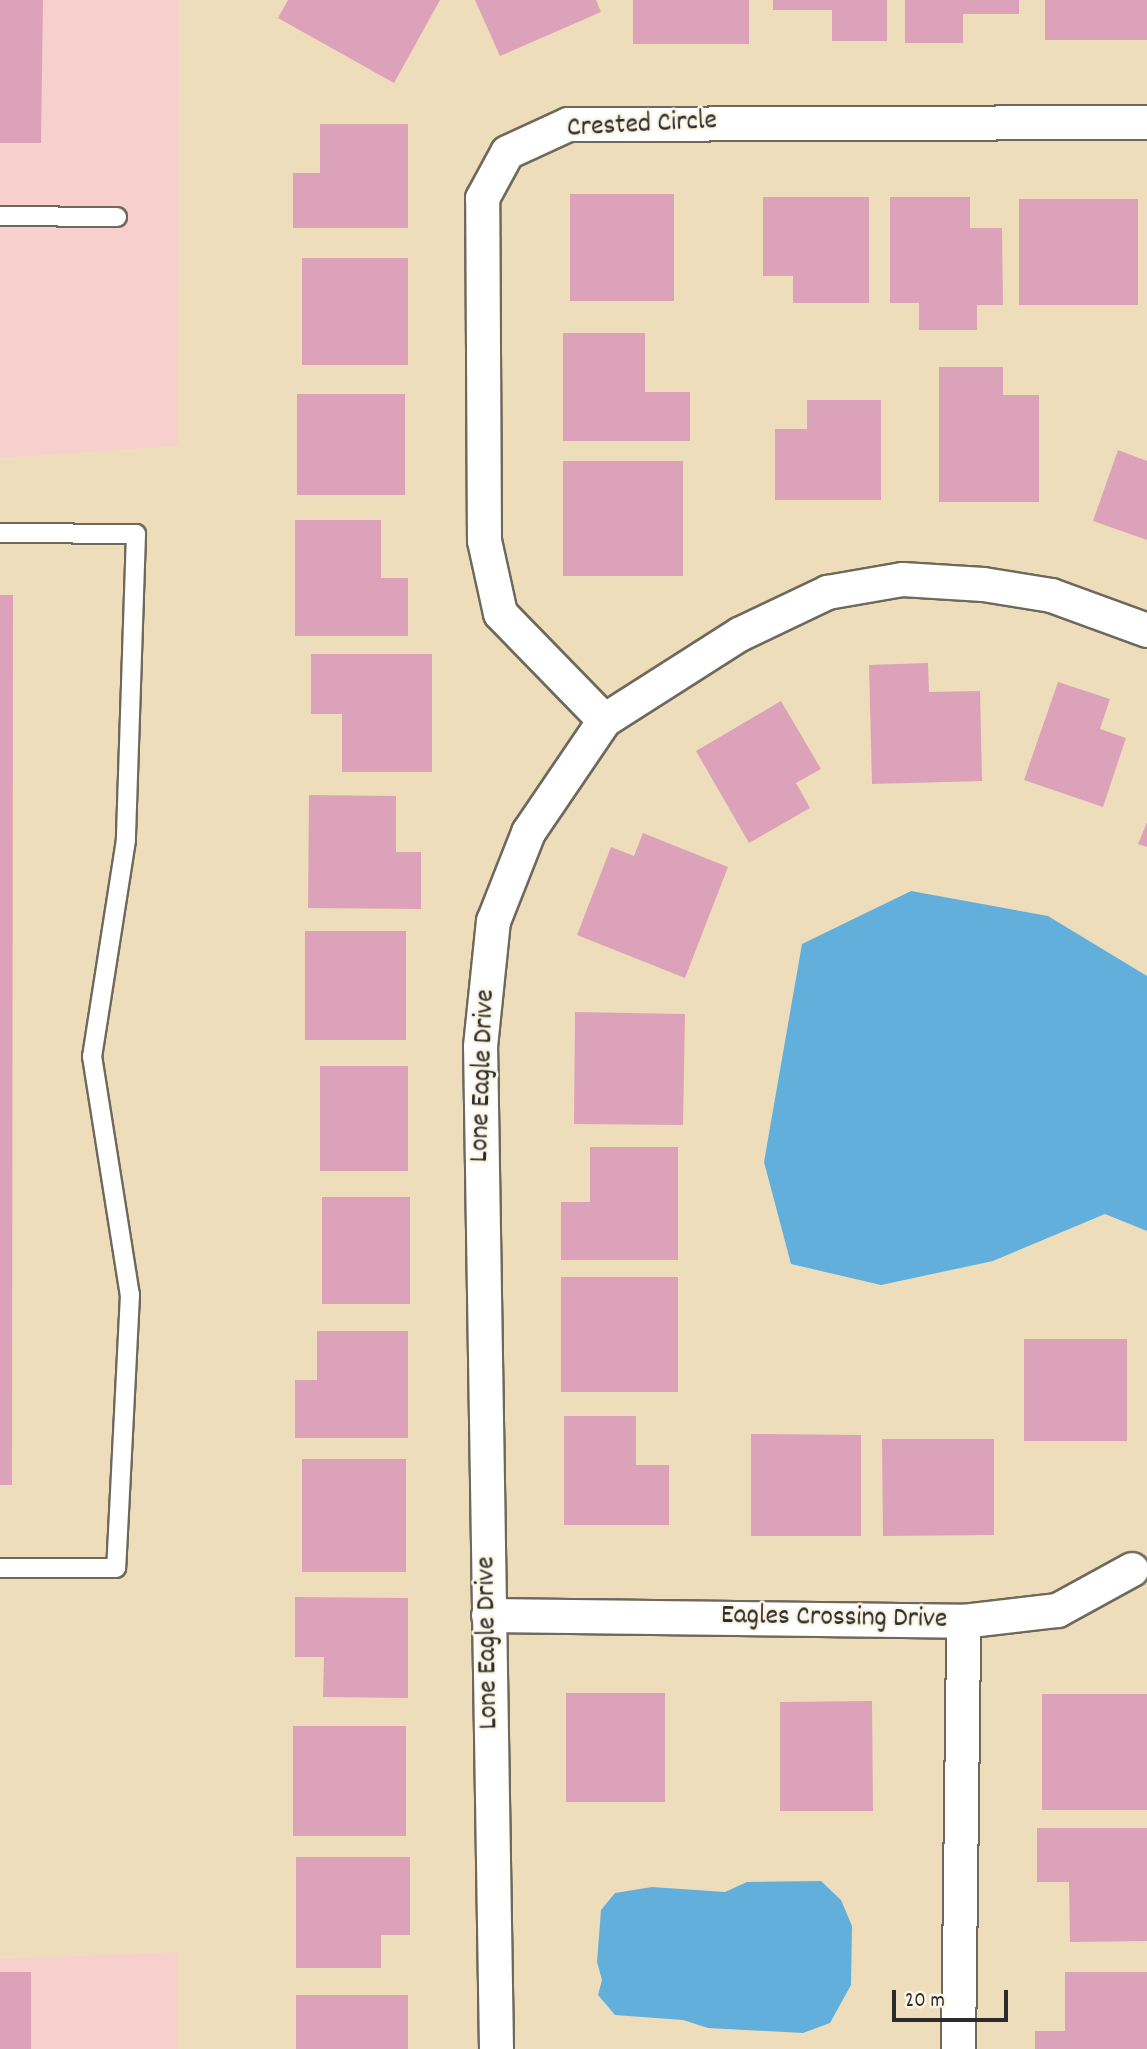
<!DOCTYPE html>
<html>
<head>
<meta charset="utf-8">
<style>
  body { margin:0 }
  #map { position:relative; width:1147px; height:2049px; overflow:hidden; background:#edb; font-family:Dekko,sans-serif }
  div>[style] { position:absolute }
  .built>* { inset:0; background:#f7d0ce }
  .water>* { inset:0; background:#63afdc }
  .building>* { inset:0; background:#dca2b9 }
  .roads { filter:drop-shadow(2px 0 #6f695d) drop-shadow(-2px 0 #6f695d) drop-shadow(0 2px #6f695d) drop-shadow(0 -2px #6f695d) }
  .service>* { height:18px; margin:-9px; padding:0 9px; transform-origin:9px; border-radius:9px; background:#fff }
  .minor>* { height:33px; margin:-16.5px; padding:0 16.5px; transform-origin:16.5px; border-radius:16.5px; background:#fff }
  span { translate:-50% -50%; white-space:nowrap; text-align:center; line-height:1.15; -webkit-text-stroke:5px #fcf5e5; paint-order:stroke }
  .street-label { font-size:28px; color:#2b2b2b }
  .scale { position:absolute; left:892px; top:1990px; width:116px; height:32px; box-sizing:border-box; border:4px solid #2b2b2b; border-top:0; padding-left:9px; font-size:21px; line-height:24px; white-space:nowrap; color:#2b2b2b; -webkit-text-stroke:5px #fcf5e5; paint-order:stroke }
</style>
</head>
<body>
<div id="map">
  <div class="built">
    <div style="clip-path:polygon(0 0,179px 0,178px 446px,0 458px)"></div>
    <div style="clip-path:polygon(178px 1952px,178px 2049px,0 2049px,0 1959px)"></div>
  </div>
  <div class="water">
    <div style="clip-path:polygon(911px 891px,1048px 916px,1147px 976px,1147px 1231px,1105px 1214px,993px 1261px,881px 1285px,791px 1264px,764px 1162px,802px 944px)"></div>
    <div style="clip-path:polygon(821px 1881px,841px 1900px,852px 1926px,851px 1985px,830px 2023px,803px 2033px,708px 2028px,683px 2020px,615px 2015px,598px 1995px,602px 1980px,597px 1962px,601px 1910px,615px 1893px,652px 1887px,725px 1892px,747px 1882px)"></div>
  </div>
  <div class="building">
    <div style="clip-path:polygon(0 0,43px 0,41px 143px,0 143px)"></div>
    <div style="clip-path:polygon(288px 0,440px 0,394px 83px,278px 18px)"></div>
    <div style="clip-path:polygon(475px 0,596px 0,601px 12px,500px 56px)"></div>
    <div style="clip-path:polygon(633px 0,749px 0,749px 44px,633px 44px)"></div>
    <div style="clip-path:polygon(773px 0,887px 0,887px 41px,832px 41px,832px 10px,773px 10px)"></div>
    <div style="clip-path:polygon(905px 0,1019px 0,1019px 14px,963px 14px,963px 43px,905px 43px)"></div>
    <div style="clip-path:polygon(1045px 0,1147px 0,1147px 40px,1045px 40px)"></div>
    <div style="clip-path:polygon(320px 124px,408px 124px,408px 228px,293px 228px,293px 173px,320px 173px)"></div>
    <div style="clip-path:polygon(570px 194px,674px 194px,674px 301px,570px 301px)"></div>
    <div style="clip-path:polygon(763px 197px,869px 197px,869px 303px,793px 303px,793px 276px,763px 276px)"></div>
    <div style="clip-path:polygon(890px 197px,970px 197px,970px 228px,1002px 228px,1003px 305px,977px 305px,977px 330px,919px 330px,919px 303px,890px 303px)"></div>
    <div style="clip-path:polygon(1019px 199px,1138px 199px,1138px 305px,1019px 305px)"></div>
    <div style="clip-path:polygon(302px 258px,408px 258px,408px 365px,302px 365px)"></div>
    <div style="clip-path:polygon(563px 333px,645px 333px,645px 392px,690px 392px,690px 441px,563px 441px)"></div>
    <div style="clip-path:polygon(939px 367px,1003px 367px,1003px 395px,1039px 395px,1039px 502px,939px 502px)"></div>
    <div style="clip-path:polygon(297px 394px,405px 394px,405px 495px,297px 495px)"></div>
    <div style="clip-path:polygon(807px 400px,881px 400px,881px 500px,775px 500px,775px 429px,807px 429px)"></div>
    <div style="clip-path:polygon(1118px 450px,1147px 461px,1147px 540px,1093px 521px)"></div>
    <div style="clip-path:polygon(563px 461px,683px 461px,683px 576px,563px 576px)"></div>
    <div style="clip-path:polygon(295px 520px,381px 520px,381px 578px,408px 578px,408px 636px,295px 636px)"></div>
    <div style="clip-path:polygon(0 595px,13px 595px,12px 1485px,0 1485px)"></div>
    <div style="clip-path:polygon(311px 654px,432px 654px,432px 772px,342px 772px,342px 714px,311px 714px)"></div>
    <div style="clip-path:polygon(928px 663px,929px 692px,980px 691px,982px 781px,872px 784px,869px 665px)"></div>
    <div style="clip-path:polygon(1058px 682px,1110px 699px,1100px 729px,1126px 738px,1103px 807px,1024px 780px)"></div>
    <div style="clip-path:polygon(781px 701px,821px 769px,796px 783px,810px 808px,749px 843px,696px 751px)"></div>
    <div style="clip-path:polygon(309px 795px,396px 796px,396px 852px,421px 852px,421px 909px,308px 908px)"></div>
    <div style="clip-path:polygon(1147px 822px,1147px 847px,1138px 844px)"></div>
    <div style="clip-path:polygon(643px 833px,728px 867px,685px 978px,577px 935px,611px 847px,634px 856px)"></div>
    <div style="clip-path:polygon(305px 931px,406px 931px,406px 1040px,305px 1040px)"></div>
    <div style="clip-path:polygon(575px 1012px,685px 1014px,683px 1125px,574px 1124px)"></div>
    <div style="clip-path:polygon(320px 1066px,408px 1066px,408px 1171px,320px 1171px)"></div>
    <div style="clip-path:polygon(590px 1147px,678px 1147px,678px 1260px,561px 1260px,561px 1202px,590px 1202px)"></div>
    <div style="clip-path:polygon(322px 1197px,410px 1197px,410px 1304px,322px 1304px)"></div>
    <div style="clip-path:polygon(561px 1277px,678px 1277px,678px 1392px,561px 1392px)"></div>
    <div style="clip-path:polygon(317px 1331px,408px 1331px,408px 1438px,295px 1438px,295px 1380px,317px 1380px)"></div>
    <div style="clip-path:polygon(1024px 1339px,1127px 1339px,1127px 1441px,1024px 1441px)"></div>
    <div style="clip-path:polygon(564px 1416px,636px 1416px,636px 1465px,669px 1465px,669px 1525px,564px 1525px)"></div>
    <div style="clip-path:polygon(751px 1434px,861px 1435px,861px 1536px,751px 1536px)"></div>
    <div style="clip-path:polygon(882px 1439px,994px 1439px,994px 1535px,883px 1536px)"></div>
    <div style="clip-path:polygon(302px 1459px,406px 1459px,406px 1572px,302px 1572px)"></div>
    <div style="clip-path:polygon(295px 1597px,408px 1598px,408px 1698px,323px 1697px,324px 1657px,295px 1657px)"></div>
    <div style="clip-path:polygon(566px 1693px,665px 1693px,665px 1802px,566px 1802px)"></div>
    <div style="clip-path:polygon(1042px 1694px,1147px 1694px,1147px 1810px,1042px 1810px)"></div>
    <div style="clip-path:polygon(872px 1701px,873px 1811px,780px 1811px,780px 1702px)"></div>
    <div style="clip-path:polygon(293px 1726px,406px 1726px,406px 1836px,293px 1836px)"></div>
    <div style="clip-path:polygon(1037px 1828px,1147px 1828px,1147px 1941px,1070px 1942px,1069px 1882px,1037px 1882px)"></div>
    <div style="clip-path:polygon(296px 1857px,410px 1857px,410px 1935px,381px 1935px,381px 1968px,296px 1968px)"></div>
    <div style="clip-path:polygon(0 1972px,31px 1972px,31px 2049px,0 2049px)"></div>
    <div style="clip-path:polygon(1065px 1972px,1147px 1972px,1147px 2049px,1035px 2049px,1035px 2031px,1065px 2031px)"></div>
    <div style="clip-path:polygon(296px 1995px,408px 1995px,408px 2049px,296px 2049px)"></div>
  </div>
  <div class="roads">
    <div class="service">
      <div style="left:0;top:216px;width:117px;rotate:0.5deg"></div>
      <div style="left:0;top:533px;width:136px;rotate:0.4deg"></div>
      <div style="left:136px;top:534px;width:306px;rotate:91.9deg"></div>
      <div style="left:126px;top:840px;width:219px;rotate:98.9deg"></div>
      <div style="left:92px;top:1056px;width:242px;rotate:81deg"></div>
      <div style="left:130px;top:1295px;width:273px;rotate:92.9deg"></div>
      <div style="left:116px;top:1568px;width:116px;rotate:180deg"></div>
    </div>
    <div class="minor">
      <div style="left:604px;top:720px;width:149px;rotate:-134.2deg"></div>
      <div style="left:500px;top:613px;width:75px;rotate:-102.4deg"></div>
      <div style="left:484px;top:540px;width:342px;rotate:-90.3deg"></div>
      <div style="left:482px;top:198px;width:52px;rotate:-61.5deg"></div>
      <div style="left:507px;top:152px;width:67px;rotate:-24.7deg"></div>
      <div style="left:568px;top:124px;width:579px;rotate:-0.2deg"></div>
      <div style="left:488px;top:1615px;width:475px;rotate:0.7deg"></div>
      <div style="left:963px;top:1621px;width:95px;rotate:-6.7deg"></div>
      <div style="left:1057px;top:1610px;width:85px;rotate:-28.7deg"></div>
      <div style="left:496px;top:2049px;width:1003px;rotate:-90.91deg"></div>
      <div style="left:480px;top:1046px;width:126px;rotate:-84.1deg"></div>
      <div style="left:493px;top:921px;width:96px;rotate:-68.5deg"></div>
      <div style="left:528px;top:832px;width:135px;rotate:-55.8deg"></div>
      <div style="left:604px;top:720px;width:160px;rotate:-32.5deg"></div>
      <div style="left:739px;top:634px;width:98px;rotate:-25.5deg"></div>
      <div style="left:827px;top:592px;width:76px;rotate:-9.8deg"></div>
      <div style="left:902px;top:579px;width:81px;rotate:3.5deg"></div>
      <div style="left:983px;top:584px;width:69px;rotate:9.2deg"></div>
      <div style="left:1051px;top:595px;width:102px;rotate:20deg"></div>
      <div style="left:958px;top:2049px;width:428px;rotate:-89.3deg"></div>
    </div>
  </div>
  <div class="street-label">
    <span style="left:642px;top:126px;rotate:-3deg">Crested Circle</span>
    <span style="left:484px;top:1076px;rotate:-88deg">Lone Eagle Drive</span>
    <span style="left:834px;top:1619px;rotate:1deg">Eagles Crossing Drive</span>
    <span style="left:489px;top:1643px;rotate:-91deg">Lone Eagle Drive</span>
  </div>
  <div class="scale">20 m</div>
</div>
</body>
</html>
